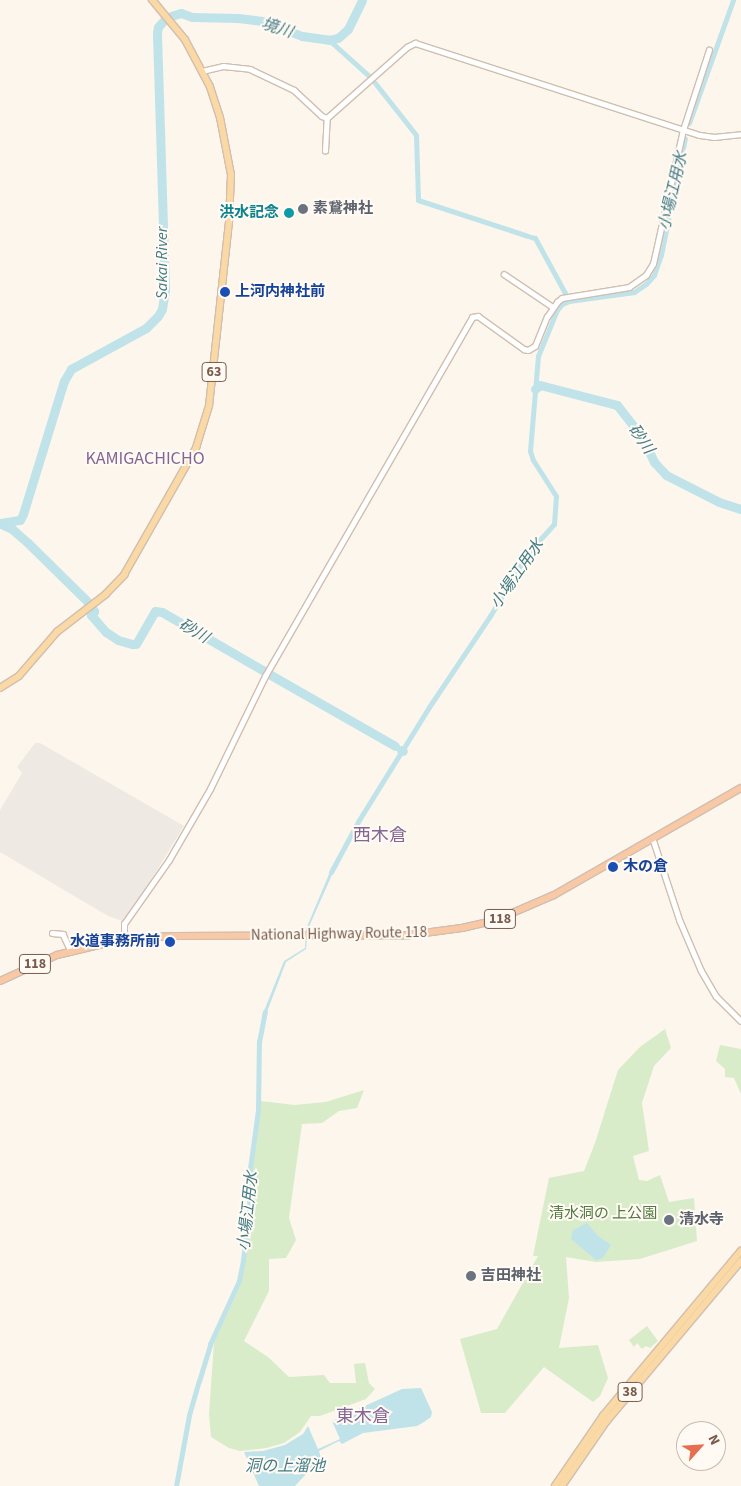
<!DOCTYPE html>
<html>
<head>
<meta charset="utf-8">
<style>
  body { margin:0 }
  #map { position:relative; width:741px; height:1486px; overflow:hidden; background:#fdf6ec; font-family:"Source Sans 3","Noto Sans JP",sans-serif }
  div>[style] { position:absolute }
  .industrial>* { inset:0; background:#efe9e4 }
  .green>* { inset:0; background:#d8ecc9 }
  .water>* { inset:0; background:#bfe3e8 }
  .canal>* { height:5px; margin:-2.5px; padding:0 2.5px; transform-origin:2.5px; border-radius:2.5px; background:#bfe3e8 }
  .river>* { height:9px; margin:-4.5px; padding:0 4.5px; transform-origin:4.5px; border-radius:4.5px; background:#bfe3e8 }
  .roads { filter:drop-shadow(1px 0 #d1beb0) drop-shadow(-1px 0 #d1beb0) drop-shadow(0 1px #d1beb0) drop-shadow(0 -1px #d1beb0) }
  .tertiary>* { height:4.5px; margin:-2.25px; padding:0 2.25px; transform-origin:2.25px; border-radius:2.25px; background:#fff }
  .primary>* { height:5.5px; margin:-2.75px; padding:0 2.75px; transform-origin:2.75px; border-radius:2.75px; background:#fbd9a5 }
  .trunk>* { height:6px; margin:-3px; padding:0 3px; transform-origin:3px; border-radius:3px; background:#f9c8a4 }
  .dots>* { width:14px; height:14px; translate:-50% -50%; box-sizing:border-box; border:2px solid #fffaf3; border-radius:50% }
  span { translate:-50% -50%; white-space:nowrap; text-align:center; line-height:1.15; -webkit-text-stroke:4px #fffaf3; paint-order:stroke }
  .shield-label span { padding:1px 4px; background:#fffaf3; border:1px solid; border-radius:4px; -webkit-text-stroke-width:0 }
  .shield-label { font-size:14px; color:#7a5c4d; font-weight:700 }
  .worship-label { font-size:15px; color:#5b616d; font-weight:700 }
  .left { translate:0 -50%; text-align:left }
  .culture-label { font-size:15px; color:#0d838f; font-weight:700 }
  .right { translate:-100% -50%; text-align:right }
  .transit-label { font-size:15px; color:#164399; font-weight:700 }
  .street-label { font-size:15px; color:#7a5c4d }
  .park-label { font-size:15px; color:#537a41 }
  .water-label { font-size:16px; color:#437c86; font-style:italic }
  .quarter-label { font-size:18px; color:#846695 }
  .north { position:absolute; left:676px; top:1421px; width:50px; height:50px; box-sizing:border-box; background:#fffaf3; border:1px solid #cabbb1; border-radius:50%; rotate:64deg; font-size:14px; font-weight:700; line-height:20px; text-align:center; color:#7a5c4d }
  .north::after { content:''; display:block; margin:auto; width:18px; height:22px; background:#e76f51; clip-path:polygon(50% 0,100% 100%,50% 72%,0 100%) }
</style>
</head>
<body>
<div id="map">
  <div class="industrial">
    <div style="clip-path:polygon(35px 743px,40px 743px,184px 826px,143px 893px,122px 921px,108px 916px,0 852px,0 810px,22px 773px,17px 767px)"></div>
  </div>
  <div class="green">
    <div style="clip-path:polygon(665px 1029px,671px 1048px,654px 1066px,642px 1103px,649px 1151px,633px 1156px,639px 1180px,647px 1181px,660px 1175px,669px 1202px,694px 1198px,697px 1241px,640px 1259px,596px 1262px,566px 1257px,569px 1298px,559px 1348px,598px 1345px,608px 1378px,600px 1396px,593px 1402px,544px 1367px,505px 1413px,481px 1413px,460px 1339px,497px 1329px,538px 1256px,533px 1256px,549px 1178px,584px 1171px,595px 1143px,618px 1070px,640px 1047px)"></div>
    <div style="clip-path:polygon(720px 1045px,741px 1049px,741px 1094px,734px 1078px,725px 1077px,725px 1069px,716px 1061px)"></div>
    <div style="clip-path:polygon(364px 1090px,357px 1108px,339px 1111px,322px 1123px,302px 1124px,289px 1218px,296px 1240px,286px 1258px,269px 1259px,269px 1291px,244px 1341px,268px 1357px,289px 1377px,324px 1375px,330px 1383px,356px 1383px,354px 1364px,365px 1363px,369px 1383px,375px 1389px,366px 1399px,320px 1416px,311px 1416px,300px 1432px,284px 1443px,266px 1448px,240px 1451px,229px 1448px,211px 1437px,209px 1414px,214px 1342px,240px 1286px,250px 1216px,251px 1166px,261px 1101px,294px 1105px,326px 1102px)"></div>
    <div style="clip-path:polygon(647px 1326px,658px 1341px,650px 1348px,646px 1346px,642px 1349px,637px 1343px,634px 1347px,629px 1340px)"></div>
  </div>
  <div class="water">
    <div style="clip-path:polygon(332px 867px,335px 868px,308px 929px,306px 949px,286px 962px,265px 1017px,262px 1016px,284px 961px,305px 948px,306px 929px)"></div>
    <div style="clip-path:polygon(587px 1223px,598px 1236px,611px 1245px,603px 1258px,596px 1260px,571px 1239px,573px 1230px)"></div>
    <div style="clip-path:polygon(421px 1388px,432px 1412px,431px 1417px,424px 1422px,417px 1426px,363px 1433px,342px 1444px,339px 1441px,319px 1451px,321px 1458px,295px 1486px,259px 1486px,244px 1452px,263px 1451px,285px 1445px,303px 1434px,308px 1426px,318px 1449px,340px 1439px,332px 1421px,402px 1389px)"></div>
  </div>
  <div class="canal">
    <div style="left:329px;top:40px;width:54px;rotate:42deg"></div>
    <div style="left:375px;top:83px;width:66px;rotate:51.7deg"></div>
    <div style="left:416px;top:135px;width:65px;rotate:88.2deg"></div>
    <div style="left:418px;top:200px;width:116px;rotate:18.1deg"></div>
    <div style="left:689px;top:123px;width:131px;rotate:-70.3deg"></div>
    <div style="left:531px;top:237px;width:4px;rotate:14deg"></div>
    <div style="left:535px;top:238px;width:63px;rotate:61.4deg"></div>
    <div style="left:331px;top:872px;width:59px;rotate:-61.7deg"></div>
    <div style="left:359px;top:820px;width:133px;rotate:-58.2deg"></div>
    <div style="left:429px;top:707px;width:110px;rotate:-56.2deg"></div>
    <div style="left:490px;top:616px;width:72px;rotate:-59.2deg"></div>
    <div style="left:527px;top:554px;width:40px;rotate:-48deg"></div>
    <div style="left:554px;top:524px;width:28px;rotate:-86deg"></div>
    <div style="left:556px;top:496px;width:43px;rotate:-122.6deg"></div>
    <div style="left:533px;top:460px;width:9px;rotate:-108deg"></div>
    <div style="left:530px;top:451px;width:95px;rotate:-85.2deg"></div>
    <div style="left:538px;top:356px;width:50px;rotate:-67.6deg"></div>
    <div style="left:557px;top:310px;width:8px;rotate:-50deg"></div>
    <div style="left:562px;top:304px;width:8px;rotate:-23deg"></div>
    <div style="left:569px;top:301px;width:66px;rotate:-7.9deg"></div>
    <div style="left:634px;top:292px;width:14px;rotate:-34deg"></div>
    <div style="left:646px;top:284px;width:12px;rotate:-48deg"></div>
    <div style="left:654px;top:275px;width:21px;rotate:-71deg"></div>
    <div style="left:661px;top:255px;width:119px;rotate:-78.4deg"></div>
    <div style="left:176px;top:1486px;width:72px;rotate:-79.6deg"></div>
    <div style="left:189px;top:1415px;width:35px;rotate:-74deg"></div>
    <div style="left:199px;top:1381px;width:39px;rotate:-73deg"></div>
    <div style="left:210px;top:1344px;width:69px;rotate:-65.3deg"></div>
    <div style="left:239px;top:1281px;width:21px;rotate:-79deg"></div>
    <div style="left:243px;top:1260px;width:46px;rotate:-82.6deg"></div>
    <div style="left:249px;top:1214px;width:46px;rotate:-88.8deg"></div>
    <div style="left:250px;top:1168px;width:59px;rotate:-82.1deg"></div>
    <div style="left:258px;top:1110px;width:68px;rotate:-89.2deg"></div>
    <div style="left:259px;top:1042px;width:31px;rotate:-79deg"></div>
  </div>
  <div class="river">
    <div style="left:171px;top:16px;width:10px;rotate:-17deg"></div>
    <div style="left:181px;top:13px;width:12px;rotate:20deg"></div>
    <div style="left:192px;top:17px;width:46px;rotate:1.2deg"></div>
    <div style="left:238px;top:18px;width:24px;rotate:7deg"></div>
    <div style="left:262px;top:21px;width:43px;rotate:20.6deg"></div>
    <div style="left:302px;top:36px;width:27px;rotate:8deg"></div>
    <div style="left:329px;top:40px;width:9px;rotate:-13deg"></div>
    <div style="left:338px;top:38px;width:13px;rotate:-42deg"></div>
    <div style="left:348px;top:29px;width:32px;rotate:-64deg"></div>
    <div style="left:535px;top:389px;width:6px;rotate:-39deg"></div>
    <div style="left:540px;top:385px;width:80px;rotate:14.6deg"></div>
    <div style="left:617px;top:405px;width:41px;rotate:52deg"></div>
    <div style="left:642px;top:437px;width:28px;rotate:64deg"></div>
    <div style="left:654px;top:462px;width:18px;rotate:47deg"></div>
    <div style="left:666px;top:475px;width:59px;rotate:27deg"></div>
    <div style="left:719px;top:502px;width:23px;rotate:18deg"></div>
    <div style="left:0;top:523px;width:20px;rotate:-9deg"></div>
    <div style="left:20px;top:520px;width:7px;rotate:-63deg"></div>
    <div style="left:23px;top:514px;width:139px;rotate:-72.9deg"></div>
    <div style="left:64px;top:381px;width:14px;rotate:-60deg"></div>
    <div style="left:71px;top:369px;width:85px;rotate:-28.7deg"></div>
    <div style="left:146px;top:328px;width:17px;rotate:-45deg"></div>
    <div style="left:158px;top:316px;width:8px;rotate:-60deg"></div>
    <div style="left:162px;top:309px;width:20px;rotate:-81deg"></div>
    <div style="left:165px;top:289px;width:256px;rotate:-91.8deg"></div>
    <div style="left:157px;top:33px;width:6px;rotate:-81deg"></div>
    <div style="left:158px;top:27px;width:11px;rotate:-49deg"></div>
    <div style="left:1px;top:524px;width:12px;rotate:24deg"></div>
    <div style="left:12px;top:529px;width:21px;rotate:41deg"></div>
    <div style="left:28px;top:543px;width:83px;rotate:44.5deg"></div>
    <div style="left:92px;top:608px;width:4px;rotate:56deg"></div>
    <div style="left:94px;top:611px;width:5px;rotate:127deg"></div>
    <div style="left:91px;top:615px;width:23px;rotate:49deg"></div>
    <div style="left:106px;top:632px;width:14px;rotate:34deg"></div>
    <div style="left:118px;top:640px;width:15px;rotate:16deg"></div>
    <div style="left:136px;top:644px;width:38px;rotate:-60deg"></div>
    <div style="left:155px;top:611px;width:7px;rotate:8deg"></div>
    <div style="left:162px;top:612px;width:118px;rotate:30deg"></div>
    <div style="left:269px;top:674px;width:145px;rotate:29.7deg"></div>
    <div style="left:401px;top:750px;width:2px;rotate:27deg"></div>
  </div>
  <div class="roads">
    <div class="tertiary">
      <div style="left:202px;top:71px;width:22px;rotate:-13deg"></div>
      <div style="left:223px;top:66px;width:27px;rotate:6deg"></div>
      <div style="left:250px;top:69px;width:49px;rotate:25.5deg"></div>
      <div style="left:294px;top:90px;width:38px;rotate:43deg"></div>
      <div style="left:322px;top:116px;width:5px;rotate:22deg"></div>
      <div style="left:327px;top:118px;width:107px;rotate:-41.6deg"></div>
      <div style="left:407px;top:47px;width:9px;rotate:-27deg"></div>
      <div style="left:415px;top:43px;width:299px;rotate:17.9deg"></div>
      <div style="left:700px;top:135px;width:14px;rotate:8deg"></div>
      <div style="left:714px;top:137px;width:27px;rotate:-6deg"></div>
      <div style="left:325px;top:151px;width:33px;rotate:-87deg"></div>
      <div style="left:504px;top:274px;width:59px;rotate:34deg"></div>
      <div style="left:653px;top:839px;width:86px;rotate:71.8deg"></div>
      <div style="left:680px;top:921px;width:53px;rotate:66.8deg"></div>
      <div style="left:701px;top:970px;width:30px;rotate:60deg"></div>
      <div style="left:716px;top:996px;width:35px;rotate:45deg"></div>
      <div style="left:52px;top:933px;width:11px;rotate:5deg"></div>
      <div style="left:63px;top:934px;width:19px;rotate:65deg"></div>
      <div style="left:124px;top:939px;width:15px;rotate:-90deg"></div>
      <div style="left:124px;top:924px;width:78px;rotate:-54.9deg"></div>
      <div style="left:169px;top:860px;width:82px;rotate:-60deg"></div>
      <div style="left:210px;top:789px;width:126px;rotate:-64deg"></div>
      <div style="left:265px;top:676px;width:414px;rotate:-60deg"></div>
      <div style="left:472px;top:317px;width:6px;rotate:-9deg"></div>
      <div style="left:478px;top:316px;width:57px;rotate:35.7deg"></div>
      <div style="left:524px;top:349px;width:4px;rotate:14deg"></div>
      <div style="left:528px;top:350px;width:8px;rotate:-30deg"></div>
      <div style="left:535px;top:346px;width:31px;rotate:-68deg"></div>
      <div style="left:547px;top:317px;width:18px;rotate:-56deg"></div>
      <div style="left:557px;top:302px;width:6px;rotate:-39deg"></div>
      <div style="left:562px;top:298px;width:68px;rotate:-9.3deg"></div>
      <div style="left:629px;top:287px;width:21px;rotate:-35deg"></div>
      <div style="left:646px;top:275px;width:13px;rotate:-58deg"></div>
      <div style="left:653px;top:264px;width:137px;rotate:-77.4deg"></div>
      <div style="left:683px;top:130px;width:84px;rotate:-72deg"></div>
    </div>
    <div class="primary">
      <div style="left:0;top:688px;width:22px;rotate:-32deg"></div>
      <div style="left:19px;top:676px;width:58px;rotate:-49.2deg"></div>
      <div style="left:57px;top:632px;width:61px;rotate:-37.6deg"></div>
      <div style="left:105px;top:595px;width:28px;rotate:-46deg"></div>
      <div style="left:124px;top:575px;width:146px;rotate:-60.4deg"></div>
      <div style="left:196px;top:448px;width:44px;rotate:-72.8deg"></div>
      <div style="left:209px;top:406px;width:186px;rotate:-83.8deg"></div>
      <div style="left:229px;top:221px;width:46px;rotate:-87.5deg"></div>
      <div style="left:231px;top:175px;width:58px;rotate:-100.9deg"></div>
      <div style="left:220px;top:118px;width:33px;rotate:-108deg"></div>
      <div style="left:210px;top:87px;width:53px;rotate:-118deg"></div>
      <div style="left:185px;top:40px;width:52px;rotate:-129.5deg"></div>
      <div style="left:555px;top:1486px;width:85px;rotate:-55.6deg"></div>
      <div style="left:603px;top:1416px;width:215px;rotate:-50.1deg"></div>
      <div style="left:562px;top:1486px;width:78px;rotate:-55.5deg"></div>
      <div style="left:606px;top:1422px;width:210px;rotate:-50deg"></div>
    </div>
    <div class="trunk">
      <div style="left:0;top:981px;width:63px;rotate:-24.5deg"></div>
      <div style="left:57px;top:955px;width:69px;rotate:-13.4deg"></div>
      <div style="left:124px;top:939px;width:49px;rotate:-3.5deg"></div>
      <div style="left:173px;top:936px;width:236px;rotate:-0.2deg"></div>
      <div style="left:409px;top:935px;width:53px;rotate:-7.5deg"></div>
      <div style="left:462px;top:928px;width:35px;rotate:-13deg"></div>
      <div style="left:496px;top:920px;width:63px;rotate:-23.3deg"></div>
      <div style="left:554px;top:895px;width:215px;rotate:-29.8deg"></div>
    </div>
  </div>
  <div class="dots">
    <div style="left:303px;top:209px;background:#6b7280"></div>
    <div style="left:289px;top:213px;background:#0f9aa8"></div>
    <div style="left:225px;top:292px;background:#1a4fb4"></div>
    <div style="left:613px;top:867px;background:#1a4fb4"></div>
    <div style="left:170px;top:942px;background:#1a4fb4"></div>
    <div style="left:669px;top:1220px;background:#6b7280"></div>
    <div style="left:471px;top:1276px;background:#6b7280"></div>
  </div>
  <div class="shield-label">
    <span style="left:214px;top:372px">63</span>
    <span style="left:500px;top:919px">118</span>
    <span style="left:35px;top:964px">118</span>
    <span style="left:630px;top:1392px">38</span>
  </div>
  <div class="worship-label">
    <span class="left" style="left:313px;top:209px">素鵞神社</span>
    <span class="left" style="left:679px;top:1220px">清水寺</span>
    <span class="left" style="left:481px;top:1276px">吉田神社</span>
  </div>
  <div class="culture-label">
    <span class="right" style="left:279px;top:213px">洪水記念</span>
  </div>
  <div class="transit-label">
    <span class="left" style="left:235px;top:292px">上河内神社前</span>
    <span class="left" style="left:623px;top:867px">木の倉</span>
    <span class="right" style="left:160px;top:942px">水道事務所前</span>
  </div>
  <div class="street-label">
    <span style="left:339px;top:934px;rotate:-1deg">National Highway Route 118</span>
  </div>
  <div class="park-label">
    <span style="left:603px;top:1214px">清水洞の 上公園</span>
  </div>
  <div class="water-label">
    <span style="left:277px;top:28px;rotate:18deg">境川</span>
    <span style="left:673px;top:191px;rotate:-77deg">小場江用水</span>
    <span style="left:162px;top:263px;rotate:-90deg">Sakai River</span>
    <span style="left:641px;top:439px;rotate:55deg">砂川</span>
    <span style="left:517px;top:574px;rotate:-55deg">小場江用水</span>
    <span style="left:194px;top:631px;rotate:30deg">砂川</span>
    <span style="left:248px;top:1211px;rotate:-84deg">小場江用水</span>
    <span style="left:285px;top:1466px">洞の上溜池</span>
  </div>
  <div class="quarter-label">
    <span style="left:145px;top:459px">KAMIGACHICHO</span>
    <span style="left:380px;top:836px">西木倉</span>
    <span style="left:363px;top:1417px">東木倉</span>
  </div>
  <div class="north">N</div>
</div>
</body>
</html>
